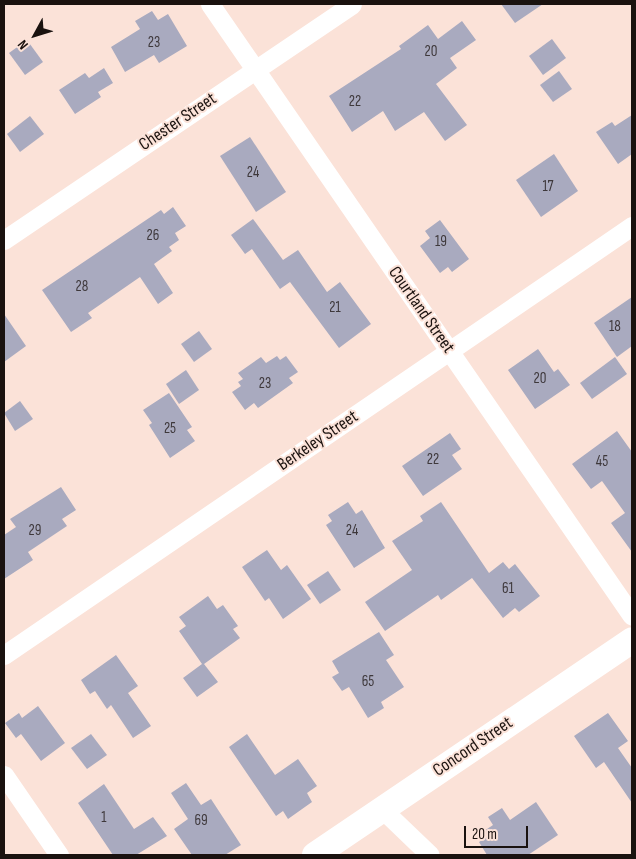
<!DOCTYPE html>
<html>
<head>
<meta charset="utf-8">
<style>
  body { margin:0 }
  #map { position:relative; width:636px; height:859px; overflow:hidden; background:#fbe2d8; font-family:"Sofia Sans Condensed",sans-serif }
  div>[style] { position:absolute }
  .building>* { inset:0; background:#a9aabf }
  .minor>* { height:19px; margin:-9.5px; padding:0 9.5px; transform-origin:9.5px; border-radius:9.5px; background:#fff }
  .secondary>* { height:26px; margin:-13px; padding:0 13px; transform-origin:13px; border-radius:13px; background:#fff }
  span { translate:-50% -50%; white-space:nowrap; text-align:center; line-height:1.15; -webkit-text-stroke:4px #fbe2d8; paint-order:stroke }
  .number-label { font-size:15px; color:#3e383b }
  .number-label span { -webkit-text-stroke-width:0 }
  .street-label { font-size:18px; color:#1a120f }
  .frame { position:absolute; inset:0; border:5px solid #1a120f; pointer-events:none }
  .north { position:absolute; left:10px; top:10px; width:50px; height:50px; -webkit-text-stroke:4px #fbe2d8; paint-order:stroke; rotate:231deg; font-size:14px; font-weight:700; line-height:20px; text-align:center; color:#1a120f }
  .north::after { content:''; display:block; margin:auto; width:18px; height:22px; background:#1a120f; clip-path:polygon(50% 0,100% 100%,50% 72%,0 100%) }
  .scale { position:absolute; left:464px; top:826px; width:64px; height:22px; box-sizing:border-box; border:2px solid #1a120f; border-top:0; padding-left:6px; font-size:15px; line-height:18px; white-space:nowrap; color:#1a120f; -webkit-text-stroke:4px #fbe2d8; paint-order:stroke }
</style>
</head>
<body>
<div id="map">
  <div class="building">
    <div style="clip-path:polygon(501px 4px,543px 4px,515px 23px)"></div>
    <div style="clip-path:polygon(152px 11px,158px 20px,168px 14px,187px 46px,159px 63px,154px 55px,125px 72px,111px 47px,140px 29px,135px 21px)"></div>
    <div style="clip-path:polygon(462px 21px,476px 40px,450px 58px,457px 68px,436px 84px,467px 125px,445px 141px,424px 112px,395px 131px,383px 111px,352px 132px,329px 96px,401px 49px,399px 46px,428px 25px,438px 39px)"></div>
    <div style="clip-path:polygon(552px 39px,566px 58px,543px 75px,529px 56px)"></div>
    <div style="clip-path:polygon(27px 40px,43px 62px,25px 75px,9px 53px)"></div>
    <div style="clip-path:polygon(104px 68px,113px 83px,98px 92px,101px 97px,75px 114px,59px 90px,85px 73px,89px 78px)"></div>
    <div style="clip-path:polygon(559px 71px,572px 89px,553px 102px,540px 85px)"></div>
    <div style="clip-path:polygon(632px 115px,632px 154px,618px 164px,596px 132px,612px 122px,615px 126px)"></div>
    <div style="clip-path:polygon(30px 116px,44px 134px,20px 152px,7px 134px)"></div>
    <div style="clip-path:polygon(250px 137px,286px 192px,256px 212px,220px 156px)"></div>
    <div style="clip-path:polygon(554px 154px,578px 191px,541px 217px,516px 180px)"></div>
    <div style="clip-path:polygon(173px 207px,186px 226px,175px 233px,179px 240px,169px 247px,172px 251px,154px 264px,173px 293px,158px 304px,140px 277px,88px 313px,92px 318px,71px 332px,42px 290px,161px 210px,164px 214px)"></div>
    <div style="clip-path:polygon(253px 219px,283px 260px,298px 250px,327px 292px,340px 282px,371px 324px,339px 348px,290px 282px,280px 289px,252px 249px,245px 254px,231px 235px)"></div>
    <div style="clip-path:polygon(440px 220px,469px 259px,452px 272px,448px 267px,440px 273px,420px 246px,430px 238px,425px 231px)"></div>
    <div style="clip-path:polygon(632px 297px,632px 346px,617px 357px,594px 323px)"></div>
    <div style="clip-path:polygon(4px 314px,26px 346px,4px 362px)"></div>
    <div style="clip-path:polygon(199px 331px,212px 349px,194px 362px,181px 344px)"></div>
    <div style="clip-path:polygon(538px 349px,554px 372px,558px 369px,570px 385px,535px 409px,508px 370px)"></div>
    <div style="clip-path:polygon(277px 356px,280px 360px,286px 356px,298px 372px,289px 378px,293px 383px,258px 408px,254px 403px,245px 410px,232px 392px,241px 386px,238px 382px,243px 379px,238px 373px,261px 357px,266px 363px)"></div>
    <div style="clip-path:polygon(615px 357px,627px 374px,592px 399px,580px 383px)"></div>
    <div style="clip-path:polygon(186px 370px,199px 390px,179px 404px,166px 384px)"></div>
    <div style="clip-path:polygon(169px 393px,192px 427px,187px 430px,195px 441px,170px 458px,149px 425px,152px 423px,143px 410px)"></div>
    <div style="clip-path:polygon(20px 401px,33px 419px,15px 431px,4px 413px)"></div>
    <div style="clip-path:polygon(617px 431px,632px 452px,632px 552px,611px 523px,625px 513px,602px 481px,591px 489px,572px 464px)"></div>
    <div style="clip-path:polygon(450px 433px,461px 449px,452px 455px,462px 469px,423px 496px,402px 466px)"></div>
    <div style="clip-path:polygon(61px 487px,76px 510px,62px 519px,67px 526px,28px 552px,33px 560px,4px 579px,4px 535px,16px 527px,10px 519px)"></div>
    <div style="clip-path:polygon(348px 502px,356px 514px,362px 510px,385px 548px,354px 568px,326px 525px,332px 521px,328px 515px)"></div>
    <div style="clip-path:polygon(441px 502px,489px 573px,503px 562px,509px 569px,515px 564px,540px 596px,519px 612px,515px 608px,503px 618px,472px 578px,441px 600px,438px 595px,385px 631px,365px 602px,412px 570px,392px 541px,423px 521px,420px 516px)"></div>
    <div style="clip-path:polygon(267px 550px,281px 570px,287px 565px,311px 599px,283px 619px,269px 598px,265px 601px,242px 567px)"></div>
    <div style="clip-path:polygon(328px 571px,341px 590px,320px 604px,307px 585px)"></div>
    <div style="clip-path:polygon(208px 596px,217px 609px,223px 605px,238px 626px,233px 629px,240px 638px,204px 664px,218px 682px,197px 697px,183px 678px,202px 664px,179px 631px,186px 626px,179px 617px)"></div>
    <div style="clip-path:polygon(379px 632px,394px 655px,386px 660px,404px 687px,381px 702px,384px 708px,368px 718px,349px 687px,342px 691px,332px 677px,339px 673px,332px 661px)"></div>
    <div style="clip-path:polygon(116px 655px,138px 686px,128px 693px,151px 726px,133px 738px,111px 705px,107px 709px,95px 691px,90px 694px,81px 680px)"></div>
    <div style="clip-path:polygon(38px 706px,65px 743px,41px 761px,21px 734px,16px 738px,5px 723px,19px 713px,22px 718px)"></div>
    <div style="clip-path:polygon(608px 713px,628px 741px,618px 748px,632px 768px,632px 803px,604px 762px,596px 768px,574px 736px)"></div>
    <div style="clip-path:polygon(91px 734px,107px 755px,87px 769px,71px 748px)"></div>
    <div style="clip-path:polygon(247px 734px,275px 775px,298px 759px,317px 786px,307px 793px,312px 802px,288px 819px,283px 811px,276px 816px,229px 747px)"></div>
    <div style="clip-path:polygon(186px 783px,201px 805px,211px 799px,241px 845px,225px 855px,192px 855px,174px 829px,188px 819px,171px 793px)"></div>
    <div style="clip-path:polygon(104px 784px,134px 829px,153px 817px,167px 836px,136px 855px,113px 855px,78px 803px)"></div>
    <div style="clip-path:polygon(536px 802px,558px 835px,528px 855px,487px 855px,479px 842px,488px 836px,484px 831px,493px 825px,488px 817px,502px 808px,510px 820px)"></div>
  </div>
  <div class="minor">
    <div style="left:210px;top:4px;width:743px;rotate:55.41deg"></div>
    <div style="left:4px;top:240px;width:420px;rotate:-34.1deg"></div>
    <div style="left:4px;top:655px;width:761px;rotate:-34.34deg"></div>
    <div style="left:4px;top:775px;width:97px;rotate:55.5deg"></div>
    <div style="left:382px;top:809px;width:66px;rotate:43.8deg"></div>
  </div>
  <div class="secondary">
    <div style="left:315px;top:855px;width:383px;rotate:-34.1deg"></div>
  </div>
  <div class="number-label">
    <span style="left:154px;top:43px">23</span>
    <span style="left:431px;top:52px">20</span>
    <span style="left:355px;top:102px">22</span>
    <span style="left:253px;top:173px">24</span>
    <span style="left:548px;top:187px">17</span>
    <span style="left:153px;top:236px">26</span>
    <span style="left:441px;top:242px">19</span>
    <span style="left:82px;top:287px">28</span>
    <span style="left:335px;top:308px">21</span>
    <span style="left:615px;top:327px">18</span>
    <span style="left:540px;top:379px">20</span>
    <span style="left:265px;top:384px">23</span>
    <span style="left:170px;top:429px">25</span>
    <span style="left:433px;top:460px">22</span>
    <span style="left:602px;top:462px">45</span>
    <span style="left:35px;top:531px">29</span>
    <span style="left:352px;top:531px">24</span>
    <span style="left:508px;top:589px">61</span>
    <span style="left:368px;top:682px">65</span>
    <span style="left:104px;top:818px">1</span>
    <span style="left:201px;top:821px">69</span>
  </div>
  <div class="street-label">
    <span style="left:178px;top:122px;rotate:-34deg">Chester Street</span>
    <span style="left:421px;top:310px;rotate:55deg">Courtland Street</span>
    <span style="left:318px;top:441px;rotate:-34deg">Berkeley Street</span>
    <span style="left:473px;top:747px;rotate:-34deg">Concord Street</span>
  </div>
  <div class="frame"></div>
  <div class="north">N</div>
  <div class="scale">20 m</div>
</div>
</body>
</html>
